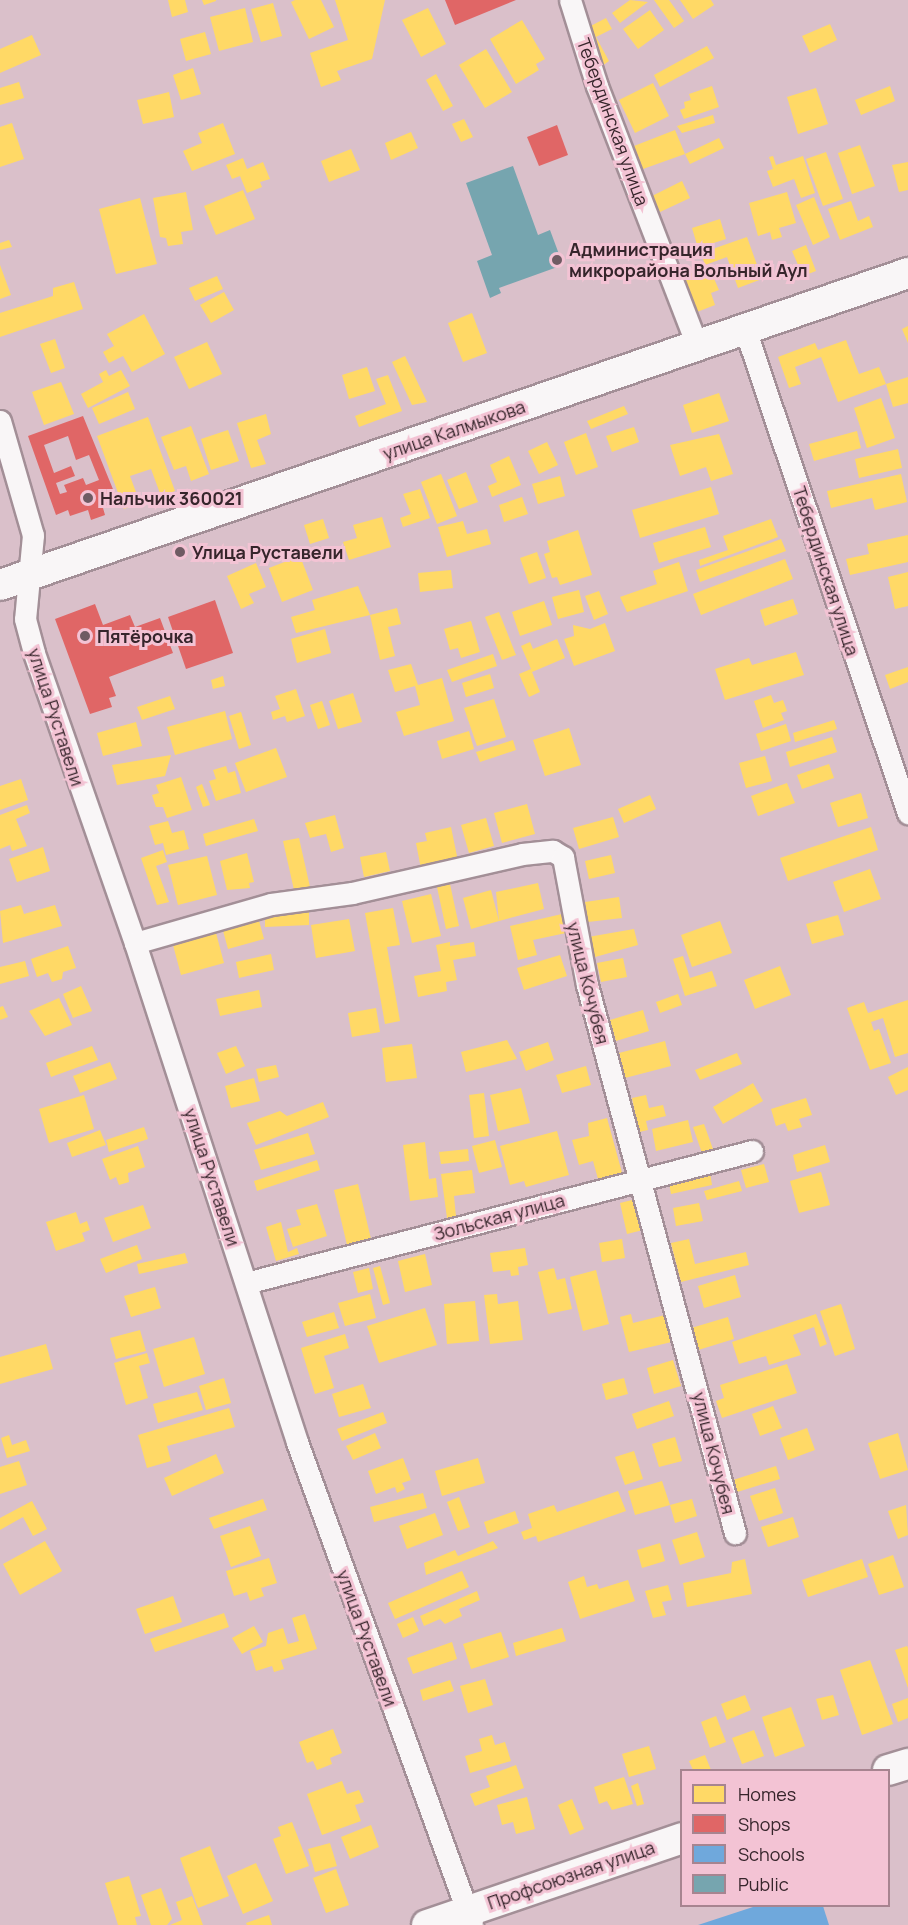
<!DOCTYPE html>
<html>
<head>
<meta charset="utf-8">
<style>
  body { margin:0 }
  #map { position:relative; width:908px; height:1925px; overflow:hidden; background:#dac0ca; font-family:Manrope,sans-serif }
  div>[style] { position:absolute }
  .homes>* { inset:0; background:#ffd966 }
  .shops>* { inset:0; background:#e06666 }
  .schools>* { inset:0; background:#6fa8dc }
  .public>* { inset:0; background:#76a5af }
  .roads { filter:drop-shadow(2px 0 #a38f97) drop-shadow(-2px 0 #a38f97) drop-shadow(0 2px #a38f97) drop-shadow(0 -2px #a38f97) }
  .street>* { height:21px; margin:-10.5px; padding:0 10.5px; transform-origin:10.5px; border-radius:10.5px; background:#f9f6f7 }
  .secondary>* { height:30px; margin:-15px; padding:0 15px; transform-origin:15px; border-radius:15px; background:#f9f6f7 }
  .dots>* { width:16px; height:16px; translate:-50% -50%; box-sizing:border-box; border:3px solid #f3c3d4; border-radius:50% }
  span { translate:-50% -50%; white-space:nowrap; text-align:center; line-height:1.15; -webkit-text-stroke:6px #f3c3d4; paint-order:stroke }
  .street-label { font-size:18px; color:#36252b }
  .poi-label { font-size:18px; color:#36252b; font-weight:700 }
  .left { translate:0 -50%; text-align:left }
  .legend { position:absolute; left:680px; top:1769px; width:210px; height:138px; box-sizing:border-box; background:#f3c3d4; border:2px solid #a78490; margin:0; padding:8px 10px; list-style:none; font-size:18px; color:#36252b }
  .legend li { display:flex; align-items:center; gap:12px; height:30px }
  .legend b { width:30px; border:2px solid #a78490 }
</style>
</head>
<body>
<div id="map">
  <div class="homes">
    <div style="clip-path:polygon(168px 0,185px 0,188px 12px,172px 17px)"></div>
    <div style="clip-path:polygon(202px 0,216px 0,216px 1px,204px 5px)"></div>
    <div style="clip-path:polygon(295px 0,321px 0,334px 27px,309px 39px,291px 2px)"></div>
    <div style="clip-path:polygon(335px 0,385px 0,372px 59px,337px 71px,341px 80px,321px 87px,310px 53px,348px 40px)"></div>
    <div style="clip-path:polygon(630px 0,648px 2px,620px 23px,612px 13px)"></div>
    <div style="clip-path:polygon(654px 0,669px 0,684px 21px,674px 28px)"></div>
    <div style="clip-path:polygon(680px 0,711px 0,714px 5px,693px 19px)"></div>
    <div style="clip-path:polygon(273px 3px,282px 36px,261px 42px,251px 9px)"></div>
    <div style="clip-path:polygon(245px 8px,253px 42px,219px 51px,210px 17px)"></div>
    <div style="clip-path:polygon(428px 8px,446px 44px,421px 57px,402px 20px)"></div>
    <div style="clip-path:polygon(650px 10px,664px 30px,638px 49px,623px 29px)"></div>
    <div style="clip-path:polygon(606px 18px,612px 29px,596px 37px,609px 61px,602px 66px,583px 30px)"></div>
    <div style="clip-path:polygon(522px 20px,545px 59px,536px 64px,539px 70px,516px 84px,490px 39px)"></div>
    <div style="clip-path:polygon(830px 24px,837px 40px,810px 53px,802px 36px)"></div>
    <div style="clip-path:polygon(205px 32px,211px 54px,186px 61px,180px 39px)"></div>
    <div style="clip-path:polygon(32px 35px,41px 55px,0 73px,0 49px)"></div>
    <div style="clip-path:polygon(707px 46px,714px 58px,660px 87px,654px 75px)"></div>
    <div style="clip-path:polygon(486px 49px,512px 92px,485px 108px,459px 65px)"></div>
    <div style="clip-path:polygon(193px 68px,201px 94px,181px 100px,173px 75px)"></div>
    <div style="clip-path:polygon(436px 74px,453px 106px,443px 111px,426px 80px)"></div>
    <div style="clip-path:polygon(19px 82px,24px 98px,0 105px,0 88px)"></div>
    <div style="clip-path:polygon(653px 83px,669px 116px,635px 133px,619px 100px)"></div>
    <div style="clip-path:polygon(712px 86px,719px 107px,684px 119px,680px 110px,685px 108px,684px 102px,691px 100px,689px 94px)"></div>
    <div style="clip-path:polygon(890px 86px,895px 101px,861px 115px,855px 100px)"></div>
    <div style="clip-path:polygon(816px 88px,828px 124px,798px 134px,787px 97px)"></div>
    <div style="clip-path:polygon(169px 92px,174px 117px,143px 124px,137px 100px)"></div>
    <div style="clip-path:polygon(713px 115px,715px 123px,682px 133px,677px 126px)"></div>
    <div style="clip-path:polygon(464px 119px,473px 137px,461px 142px,452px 124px)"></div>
    <div style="clip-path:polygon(12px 123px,24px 159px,0 167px,0 127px)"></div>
    <div style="clip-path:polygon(223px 123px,235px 154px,192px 171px,183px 151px,202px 143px,198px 133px)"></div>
    <div style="clip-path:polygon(675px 130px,685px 154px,719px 138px,724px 148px,690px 164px,685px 154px,643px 169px,634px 146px)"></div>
    <div style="clip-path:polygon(411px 132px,418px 148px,391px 160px,385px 143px)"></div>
    <div style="clip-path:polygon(860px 145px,875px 186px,852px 194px,838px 153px)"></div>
    <div style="clip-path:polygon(351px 149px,360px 170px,329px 182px,321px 161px)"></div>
    <div style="clip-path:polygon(826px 152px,843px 199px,823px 206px,806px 159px)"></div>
    <div style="clip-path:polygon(773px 156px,776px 165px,803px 156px,815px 193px,801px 198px,794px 179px,773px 187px,767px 171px,773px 169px,769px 157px)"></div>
    <div style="clip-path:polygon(243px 158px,247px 169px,263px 162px,270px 179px,260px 182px,262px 187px,247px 193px,240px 176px,232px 179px,226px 165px)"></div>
    <div style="clip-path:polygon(908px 162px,908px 190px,899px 192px,892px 165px)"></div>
    <div style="clip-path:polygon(682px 181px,690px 198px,660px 212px,652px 196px)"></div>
    <div style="clip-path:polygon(243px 190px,255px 219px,216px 235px,204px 206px)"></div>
    <div style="clip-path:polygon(186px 192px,193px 230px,181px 232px,183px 244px,168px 246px,166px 238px,160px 237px,153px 198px)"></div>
    <div style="clip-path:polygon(787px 192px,796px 223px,779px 228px,782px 237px,772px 240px,770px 232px,758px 236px,749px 203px)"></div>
    <div style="clip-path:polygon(814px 197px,830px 237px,813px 245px,796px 205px)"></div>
    <div style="clip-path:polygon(140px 198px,157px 264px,116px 274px,99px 209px)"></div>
    <div style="clip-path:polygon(851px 201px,858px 221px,869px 216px,873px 227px,840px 240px,828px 209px)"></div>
    <div style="clip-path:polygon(720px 219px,726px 239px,698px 248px,692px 228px)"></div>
    <div style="clip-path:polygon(747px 237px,762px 279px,738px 288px,727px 257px,705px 265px,701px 253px)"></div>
    <div style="clip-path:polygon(9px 240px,12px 247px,0 250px,0 243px)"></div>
    <div style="clip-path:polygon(806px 245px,816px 271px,803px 276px,792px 251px)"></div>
    <div style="clip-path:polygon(0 265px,11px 295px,0 299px)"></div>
    <div style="clip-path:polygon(700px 270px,703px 277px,712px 274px,719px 290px,711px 293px,715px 305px,697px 312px,684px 276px)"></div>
    <div style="clip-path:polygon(217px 276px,223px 289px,195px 301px,189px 288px)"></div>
    <div style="clip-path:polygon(74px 282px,83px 309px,0 337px,0 313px,53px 296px,53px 288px)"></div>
    <div style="clip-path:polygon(224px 292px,234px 310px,211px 323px,200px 305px)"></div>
    <div style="clip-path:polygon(472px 313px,487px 353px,463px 362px,448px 323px)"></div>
    <div style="clip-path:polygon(144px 314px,165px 354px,132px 372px,123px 356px,109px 363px,103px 352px,114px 346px,107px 334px)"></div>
    <div style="clip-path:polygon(908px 326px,908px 343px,902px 329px)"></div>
    <div style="clip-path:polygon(55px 339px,65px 368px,51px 373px,40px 344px)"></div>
    <div style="clip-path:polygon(846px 340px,859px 374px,879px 367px,886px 384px,838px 402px,821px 357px,795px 367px,801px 384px,789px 388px,778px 357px,815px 343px,818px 350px)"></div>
    <div style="clip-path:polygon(207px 342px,222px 374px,189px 389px,174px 357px)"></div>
    <div style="clip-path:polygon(405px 356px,427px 402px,412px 405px,392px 362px)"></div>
    <div style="clip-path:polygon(367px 367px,375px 391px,349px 399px,342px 375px)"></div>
    <div style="clip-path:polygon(106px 370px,109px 376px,121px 370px,130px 386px,88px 408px,81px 394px,103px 382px,99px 374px)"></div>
    <div style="clip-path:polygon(388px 375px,402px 411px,359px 427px,355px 416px,386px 404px,376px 379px)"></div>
    <div style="clip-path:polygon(908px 377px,908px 403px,893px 407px,886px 384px)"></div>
    <div style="clip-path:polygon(61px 382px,74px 414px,44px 425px,32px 392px)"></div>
    <div style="clip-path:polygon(128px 392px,135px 409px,99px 424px,92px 408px)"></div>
    <div style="clip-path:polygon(719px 393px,729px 421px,692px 433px,683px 405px)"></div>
    <div style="clip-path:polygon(881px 398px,895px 438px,867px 448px,854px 408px)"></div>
    <div style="clip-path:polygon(624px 406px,628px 414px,591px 429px,587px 421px)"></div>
    <div style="clip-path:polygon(266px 414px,271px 434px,257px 440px,266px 464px,251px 468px,237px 423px)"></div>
    <div style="clip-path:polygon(148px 417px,175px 491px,161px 496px,151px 469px,130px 476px,140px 503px,124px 509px,97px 436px)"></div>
    <div style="clip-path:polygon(191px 426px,209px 474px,191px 481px,186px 466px,174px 470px,161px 437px)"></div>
    <div style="clip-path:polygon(634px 427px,639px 442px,612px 452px,606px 436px)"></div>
    <div style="clip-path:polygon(228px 430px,239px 461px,211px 470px,201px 439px)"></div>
    <div style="clip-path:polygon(857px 431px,861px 448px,814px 461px,809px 444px)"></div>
    <div style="clip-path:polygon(586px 433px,598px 467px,576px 475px,564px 442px)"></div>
    <div style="clip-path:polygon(719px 434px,733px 474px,711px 481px,706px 467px,680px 476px,670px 445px)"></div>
    <div style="clip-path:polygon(547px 442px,558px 465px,539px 474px,528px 451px)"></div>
    <div style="clip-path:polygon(898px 449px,902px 468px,859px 478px,855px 459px)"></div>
    <div style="clip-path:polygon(509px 456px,521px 485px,492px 497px,488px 486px,497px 482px,490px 465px)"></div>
    <div style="clip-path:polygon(466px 472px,478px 502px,459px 509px,447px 480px)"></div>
    <div style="clip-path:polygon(441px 474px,457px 516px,437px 524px,421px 482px)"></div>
    <div style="clip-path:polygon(901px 474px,907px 502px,875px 510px,872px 498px,831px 508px,827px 491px)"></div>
    <div style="clip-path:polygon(560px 476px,565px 496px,538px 504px,532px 484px)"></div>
    <div style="clip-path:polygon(711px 487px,719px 514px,640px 538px,632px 510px)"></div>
    <div style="clip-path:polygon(420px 489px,430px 518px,403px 527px,400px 518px,411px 514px,403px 494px)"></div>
    <div style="clip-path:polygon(522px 497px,528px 514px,504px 522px,499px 505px)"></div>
    <div style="clip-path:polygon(382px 517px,391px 547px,349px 560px,343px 542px,357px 538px,353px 525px)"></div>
    <div style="clip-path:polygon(323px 519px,329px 538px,310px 544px,304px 525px)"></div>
    <div style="clip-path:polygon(771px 519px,778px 537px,700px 566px,699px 560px,728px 550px,723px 536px)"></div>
    <div style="clip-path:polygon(463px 521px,467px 534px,487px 529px,491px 544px,447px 557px,438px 527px)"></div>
    <div style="clip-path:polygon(705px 527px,711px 547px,659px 563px,653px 543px)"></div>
    <div style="clip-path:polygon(578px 530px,592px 575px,560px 585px,557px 577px,552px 578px,544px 554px,550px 552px,547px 541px)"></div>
    <div style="clip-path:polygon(908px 535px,908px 562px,850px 575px,846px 559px,869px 554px,867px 544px)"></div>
    <div style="clip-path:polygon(781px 539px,786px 551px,700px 582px,696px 570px)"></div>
    <div style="clip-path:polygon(537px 552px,546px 578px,529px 584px,520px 558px)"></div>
    <div style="clip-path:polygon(300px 556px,313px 590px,282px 602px,269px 568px)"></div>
    <div style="clip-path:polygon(785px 559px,793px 579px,701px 615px,693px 594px)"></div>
    <div style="clip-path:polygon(679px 562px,688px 591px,627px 612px,620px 597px,657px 584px,653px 571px)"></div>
    <div style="clip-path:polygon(256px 563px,266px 587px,249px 594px,254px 603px,241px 609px,227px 576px)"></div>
    <div style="clip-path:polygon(451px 570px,453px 588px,420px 592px,418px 573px)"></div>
    <div style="clip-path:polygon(908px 572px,908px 606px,895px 609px,888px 577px)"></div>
    <div style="clip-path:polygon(358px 586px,370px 615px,296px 633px,291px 617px,315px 610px,312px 600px)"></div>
    <div style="clip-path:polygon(579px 590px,584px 612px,558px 619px,552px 597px)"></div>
    <div style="clip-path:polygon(599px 591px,608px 614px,594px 620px,585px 596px)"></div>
    <div style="clip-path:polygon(793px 599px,798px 614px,765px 626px,760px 610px)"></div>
    <div style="clip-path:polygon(544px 601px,552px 625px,520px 636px,512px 612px)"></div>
    <div style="clip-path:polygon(397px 608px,401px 624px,388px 627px,395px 656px,380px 660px,370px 615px)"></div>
    <div style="clip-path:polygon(499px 612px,516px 655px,502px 660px,485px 617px)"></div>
    <div style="clip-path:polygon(471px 621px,480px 652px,461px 658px,458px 648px,450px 650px,444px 629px)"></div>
    <div style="clip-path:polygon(605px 623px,615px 651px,574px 666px,564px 639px,574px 636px,573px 625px,590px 629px)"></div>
    <div style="clip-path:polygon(325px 629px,331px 653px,297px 663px,291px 639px)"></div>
    <div style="clip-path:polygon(557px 639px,565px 658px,532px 672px,540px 692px,529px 697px,519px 674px,531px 669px,521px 646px,530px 642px,533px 649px)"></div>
    <div style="clip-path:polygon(796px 652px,804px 675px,725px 700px,715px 669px,749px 658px,752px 665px)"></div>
    <div style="clip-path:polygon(493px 654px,497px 666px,452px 682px,447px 670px)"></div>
    <div style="clip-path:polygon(411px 664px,418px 685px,442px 678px,454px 721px,404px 736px,396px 712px,420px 705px,415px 686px,395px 692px,388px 670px)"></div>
    <div style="clip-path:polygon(908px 667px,908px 682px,890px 689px,885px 675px)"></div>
    <div style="clip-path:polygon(490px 674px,494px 688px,466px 697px,462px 683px)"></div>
    <div style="clip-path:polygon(223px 676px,225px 686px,213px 689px,211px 680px)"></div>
    <div style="clip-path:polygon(296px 689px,305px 716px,287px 722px,285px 716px,273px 720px,271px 712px,280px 709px,275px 696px)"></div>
    <div style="clip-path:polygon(353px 693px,362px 722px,338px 729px,329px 701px)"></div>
    <div style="clip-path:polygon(771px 695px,774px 703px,783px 700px,787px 711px,781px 713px,784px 720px,763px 728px,754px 701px)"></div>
    <div style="clip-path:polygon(170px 696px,175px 709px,142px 720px,137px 707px)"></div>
    <div style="clip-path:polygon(494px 699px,506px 737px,477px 746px,464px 708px)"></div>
    <div style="clip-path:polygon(322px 701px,330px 725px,318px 729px,310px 705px)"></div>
    <div style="clip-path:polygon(225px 711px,232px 739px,175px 755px,167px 727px)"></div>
    <div style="clip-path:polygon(241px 712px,251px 745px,239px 749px,229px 716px)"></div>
    <div style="clip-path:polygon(834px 720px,837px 729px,795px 742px,793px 733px)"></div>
    <div style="clip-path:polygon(136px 722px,142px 746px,103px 756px,97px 733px)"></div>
    <div style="clip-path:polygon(786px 724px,791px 741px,761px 751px,756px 734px)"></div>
    <div style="clip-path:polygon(569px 728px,581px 765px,545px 776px,533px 740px)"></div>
    <div style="clip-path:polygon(469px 731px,474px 749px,442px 759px,437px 741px)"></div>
    <div style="clip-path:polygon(832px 737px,837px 752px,790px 767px,786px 752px)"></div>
    <div style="clip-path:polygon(513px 740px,516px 750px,480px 762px,476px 752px)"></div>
    <div style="clip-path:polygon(276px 748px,287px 777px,246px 792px,235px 763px)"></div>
    <div style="clip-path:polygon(171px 755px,165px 776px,117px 785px,112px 765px)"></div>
    <div style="clip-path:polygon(765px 756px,772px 781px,746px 788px,739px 763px)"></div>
    <div style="clip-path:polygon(829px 764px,834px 778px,802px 789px,797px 775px)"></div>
    <div style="clip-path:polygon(226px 766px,228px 773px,235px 771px,241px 793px,216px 801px,209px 781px,216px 779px,213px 770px)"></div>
    <div style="clip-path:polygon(181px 777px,192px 810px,167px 818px,163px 807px,156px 807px,152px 795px,159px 793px,156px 785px)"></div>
    <div style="clip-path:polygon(21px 779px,28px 800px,0 810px,0 786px)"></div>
    <div style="clip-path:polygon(787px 783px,795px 803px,758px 816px,751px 796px)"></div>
    <div style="clip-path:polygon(202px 784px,210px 805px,203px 807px,196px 787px)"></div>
    <div style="clip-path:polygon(861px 793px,868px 818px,838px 827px,830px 803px)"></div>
    <div style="clip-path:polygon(650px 795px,656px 809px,624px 823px,618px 809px)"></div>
    <div style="clip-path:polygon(527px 804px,535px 834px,502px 843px,494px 813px)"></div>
    <div style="clip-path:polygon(27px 805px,30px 813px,16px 819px,27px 846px,12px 851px,10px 845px,0 849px,0 815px)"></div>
    <div style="clip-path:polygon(335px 815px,344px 848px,331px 852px,326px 834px,310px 838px,305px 823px)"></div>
    <div style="clip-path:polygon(613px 817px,619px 837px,579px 849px,573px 828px)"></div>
    <div style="clip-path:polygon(486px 818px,494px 846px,469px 853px,461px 825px)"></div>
    <div style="clip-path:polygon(254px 819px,258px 831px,206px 846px,203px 834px)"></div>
    <div style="clip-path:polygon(168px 821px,172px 833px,184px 830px,189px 849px,166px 855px,163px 843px,155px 845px,149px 826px)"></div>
    <div style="clip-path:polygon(451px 827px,458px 861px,421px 869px,416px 843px,427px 841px,425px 833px)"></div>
    <div style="clip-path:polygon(871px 827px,878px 850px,788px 881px,780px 858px)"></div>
    <div style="clip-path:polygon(299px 838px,310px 887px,294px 890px,283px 841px)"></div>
    <div style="clip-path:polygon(43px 847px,50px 871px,17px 882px,9px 859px)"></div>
    <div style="clip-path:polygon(163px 850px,167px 862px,156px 866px,169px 902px,157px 905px,141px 858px)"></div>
    <div style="clip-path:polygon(386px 852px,390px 871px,364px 877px,360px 857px)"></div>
    <div style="clip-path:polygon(247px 853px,254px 882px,249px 883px,250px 888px,227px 890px,220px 861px)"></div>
    <div style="clip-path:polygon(611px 855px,615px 873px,589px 879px,585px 861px)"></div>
    <div style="clip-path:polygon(207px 856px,217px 895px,178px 905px,168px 865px)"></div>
    <div style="clip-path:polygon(870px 869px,881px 899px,844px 912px,833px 882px)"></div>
    <div style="clip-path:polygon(538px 883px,544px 909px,499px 921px,496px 892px)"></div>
    <div style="clip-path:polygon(450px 884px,459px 926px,446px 929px,437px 887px)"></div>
    <div style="clip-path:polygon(491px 890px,499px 921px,471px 929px,463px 898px)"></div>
    <div style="clip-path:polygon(431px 894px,441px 936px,412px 943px,402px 901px)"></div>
    <div style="clip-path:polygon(619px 897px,622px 918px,588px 922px,585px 902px)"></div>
    <div style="clip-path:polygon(21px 905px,24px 914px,55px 905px,62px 926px,3px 943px,0 911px)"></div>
    <div style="clip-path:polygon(393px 908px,400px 945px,387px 947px,400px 1021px,385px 1024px,365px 913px)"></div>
    <div style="clip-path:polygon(309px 911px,309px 925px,265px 927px,265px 912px)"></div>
    <div style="clip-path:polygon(562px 914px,566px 933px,533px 940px,537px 955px,518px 960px,510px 926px)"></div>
    <div style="clip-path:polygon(838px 915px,844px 935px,812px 944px,806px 924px)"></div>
    <div style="clip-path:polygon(258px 917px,264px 939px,228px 949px,222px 927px)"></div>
    <div style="clip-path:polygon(349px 919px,355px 951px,316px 958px,311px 925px)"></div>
    <div style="clip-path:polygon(720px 921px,732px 953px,692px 967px,681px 935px)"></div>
    <div style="clip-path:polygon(634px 929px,638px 945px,588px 959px,584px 943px,590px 942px,588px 937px)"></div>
    <div style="clip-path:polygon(216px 933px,224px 963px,181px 975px,173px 945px)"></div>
    <div style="clip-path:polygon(450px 942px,450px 946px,474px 942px,476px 956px,453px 960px,457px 980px,446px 982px,447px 991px,418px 997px,414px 976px,441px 971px,436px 945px)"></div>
    <div style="clip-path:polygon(68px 946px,76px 968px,63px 972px,62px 979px,52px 982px,48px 973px,37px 977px,31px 959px)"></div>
    <div style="clip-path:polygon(271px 954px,274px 970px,239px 978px,236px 962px)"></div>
    <div style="clip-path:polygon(560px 955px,567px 976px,524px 990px,517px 968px)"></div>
    <div style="clip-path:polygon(683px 956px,690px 978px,712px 971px,717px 986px,685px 996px,673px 959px)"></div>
    <div style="clip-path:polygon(623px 958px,627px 977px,601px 982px,597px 963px)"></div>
    <div style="clip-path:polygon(25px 961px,29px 976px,0 984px,0 967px)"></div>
    <div style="clip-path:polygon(780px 966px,791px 995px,755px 1009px,744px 980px)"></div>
    <div style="clip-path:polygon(81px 986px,92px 1011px,73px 1018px,63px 994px)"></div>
    <div style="clip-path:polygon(259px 990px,262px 1007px,220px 1016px,216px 999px)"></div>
    <div style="clip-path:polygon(678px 994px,682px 1005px,660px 1013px,656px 1002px)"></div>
    <div style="clip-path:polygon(59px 998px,72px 1025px,45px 1036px,29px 1011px)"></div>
    <div style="clip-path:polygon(908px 1000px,908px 1053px,895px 1057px,883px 1018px,871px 1022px,874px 1031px,879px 1029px,891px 1063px,870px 1070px,847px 1008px,864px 1002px,868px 1013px)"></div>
    <div style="clip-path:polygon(3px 1006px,8px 1017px,0 1020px,0 1007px)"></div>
    <div style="clip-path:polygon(376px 1008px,380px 1032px,352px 1037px,348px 1013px)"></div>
    <div style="clip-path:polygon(643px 1010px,649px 1031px,616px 1041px,610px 1020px)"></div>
    <div style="clip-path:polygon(507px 1040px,517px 1059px,466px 1072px,461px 1052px)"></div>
    <div style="clip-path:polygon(665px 1041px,671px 1066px,625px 1078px,619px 1053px)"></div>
    <div style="clip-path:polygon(548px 1042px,554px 1060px,526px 1071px,519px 1052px)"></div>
    <div style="clip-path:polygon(412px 1044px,417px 1078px,386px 1082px,382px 1048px)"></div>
    <div style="clip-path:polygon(92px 1046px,98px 1060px,51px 1077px,46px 1063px)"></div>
    <div style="clip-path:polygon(236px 1046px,245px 1066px,226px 1074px,217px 1053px)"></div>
    <div style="clip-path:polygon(737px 1053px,742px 1064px,700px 1080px,695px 1070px)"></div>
    <div style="clip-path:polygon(110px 1062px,117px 1079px,80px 1093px,73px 1076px)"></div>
    <div style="clip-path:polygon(276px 1065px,279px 1077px,259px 1082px,256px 1069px)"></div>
    <div style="clip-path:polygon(586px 1066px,591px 1085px,562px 1093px,556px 1075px)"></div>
    <div style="clip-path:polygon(908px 1067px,908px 1090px,896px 1095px,888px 1077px)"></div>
    <div style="clip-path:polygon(254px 1078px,260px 1101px,231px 1108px,225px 1086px)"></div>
    <div style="clip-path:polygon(753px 1083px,763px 1101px,723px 1124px,713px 1107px)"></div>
    <div style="clip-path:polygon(521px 1088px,530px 1123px,498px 1131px,490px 1095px)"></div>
    <div style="clip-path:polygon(484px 1093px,489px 1136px,474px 1138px,469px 1095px)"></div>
    <div style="clip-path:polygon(84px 1095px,94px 1129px,49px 1143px,39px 1109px)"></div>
    <div style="clip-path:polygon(646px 1095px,649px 1108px,663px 1105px,666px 1116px,646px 1121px,648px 1130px,639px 1132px,632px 1098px)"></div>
    <div style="clip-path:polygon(806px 1098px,812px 1115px,799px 1119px,802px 1127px,788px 1131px,785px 1123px,776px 1126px,771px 1109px)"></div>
    <div style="clip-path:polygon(323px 1102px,329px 1117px,256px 1145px,247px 1123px,280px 1111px,287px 1116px)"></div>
    <div style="clip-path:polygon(607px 1118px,624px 1180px,600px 1186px,593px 1161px,579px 1165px,572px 1140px,589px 1136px,588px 1123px)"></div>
    <div style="clip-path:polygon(688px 1120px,693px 1142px,656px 1151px,652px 1129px)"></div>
    <div style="clip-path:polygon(704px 1124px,714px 1152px,703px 1156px,693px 1127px)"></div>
    <div style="clip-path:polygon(144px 1127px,148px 1139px,109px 1152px,106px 1140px)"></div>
    <div style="clip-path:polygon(100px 1130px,106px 1145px,72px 1157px,67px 1143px)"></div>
    <div style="clip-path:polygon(557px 1131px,569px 1175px,526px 1187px,524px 1181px,510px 1185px,500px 1146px)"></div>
    <div style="clip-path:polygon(308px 1133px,315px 1154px,261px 1170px,254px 1150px)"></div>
    <div style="clip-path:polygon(495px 1140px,502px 1167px,479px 1173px,472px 1146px)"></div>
    <div style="clip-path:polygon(425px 1142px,429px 1179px,436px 1178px,438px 1197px,410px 1201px,403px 1145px)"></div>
    <div style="clip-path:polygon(825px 1145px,830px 1162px,797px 1172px,793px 1155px)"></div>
    <div style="clip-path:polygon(138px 1146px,145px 1167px,128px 1173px,129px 1182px,119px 1185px,116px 1177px,110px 1180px,102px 1159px)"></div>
    <div style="clip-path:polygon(468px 1149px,469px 1161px,441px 1164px,439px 1152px)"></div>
    <div style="clip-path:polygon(317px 1160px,320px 1170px,257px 1191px,254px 1181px)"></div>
    <div style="clip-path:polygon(764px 1164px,769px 1182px,746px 1188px,741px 1170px)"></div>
    <div style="clip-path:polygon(472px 1170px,475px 1193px,454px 1196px,456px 1217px,447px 1218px,441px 1174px)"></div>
    <div style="clip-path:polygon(821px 1172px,830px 1205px,799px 1213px,790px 1181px)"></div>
    <div style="clip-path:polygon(710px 1173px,712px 1185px,671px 1194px,669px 1183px)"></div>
    <div style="clip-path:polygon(739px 1181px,742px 1191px,707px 1200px,704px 1191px)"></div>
    <div style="clip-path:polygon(358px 1184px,371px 1239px,347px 1245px,334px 1190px)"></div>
    <div style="clip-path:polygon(636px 1199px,643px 1230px,627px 1234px,620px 1203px)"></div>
    <div style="clip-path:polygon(699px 1203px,703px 1221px,676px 1226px,673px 1208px)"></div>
    <div style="clip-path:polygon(317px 1204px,327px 1236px,293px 1247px,287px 1229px,301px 1225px,296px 1210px)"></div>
    <div style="clip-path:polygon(143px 1205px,151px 1228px,113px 1242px,104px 1218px)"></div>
    <div style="clip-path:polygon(76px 1212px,80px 1224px,87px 1221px,90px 1230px,82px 1233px,85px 1241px,56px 1251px,46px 1222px)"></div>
    <div style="clip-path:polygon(281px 1222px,288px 1252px,297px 1248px,299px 1254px,276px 1261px,266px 1227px)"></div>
    <div style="clip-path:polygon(622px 1239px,625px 1258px,602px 1262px,599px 1243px)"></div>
    <div style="clip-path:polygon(689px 1239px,695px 1264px,746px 1252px,749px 1265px,681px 1282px,671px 1243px)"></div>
    <div style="clip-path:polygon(137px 1245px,142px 1259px,106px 1273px,100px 1259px)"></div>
    <div style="clip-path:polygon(525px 1248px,528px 1265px,518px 1267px,519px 1275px,511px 1276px,510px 1270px,493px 1272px,490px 1253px)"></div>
    <div style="clip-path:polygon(185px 1253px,188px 1263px,139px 1274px,137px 1264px)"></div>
    <div style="clip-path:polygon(425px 1254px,432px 1285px,405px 1292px,398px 1261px)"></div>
    <div style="clip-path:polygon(380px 1266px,390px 1303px,383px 1305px,373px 1268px)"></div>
    <div style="clip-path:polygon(369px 1268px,373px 1289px,358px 1293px,353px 1272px)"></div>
    <div style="clip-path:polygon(554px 1268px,557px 1280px,565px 1278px,572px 1309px,548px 1314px,538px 1272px)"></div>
    <div style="clip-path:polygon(596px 1270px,609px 1324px,583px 1331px,570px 1277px)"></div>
    <div style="clip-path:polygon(735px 1275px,741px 1297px,704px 1308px,698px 1286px)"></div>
    <div style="clip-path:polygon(155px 1287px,161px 1308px,131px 1317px,124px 1296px)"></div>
    <div style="clip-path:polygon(370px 1294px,376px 1318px,345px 1326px,338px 1303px)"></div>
    <div style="clip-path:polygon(497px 1294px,498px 1304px,518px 1301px,523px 1340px,490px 1344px,484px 1295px)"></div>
    <div style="clip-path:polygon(475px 1301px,479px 1341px,447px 1344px,444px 1304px)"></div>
    <div style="clip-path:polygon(841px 1304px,855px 1349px,835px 1356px,820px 1311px)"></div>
    <div style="clip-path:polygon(425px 1308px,437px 1345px,379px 1363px,367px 1326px)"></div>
    <div style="clip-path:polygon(334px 1312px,339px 1328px,307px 1337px,302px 1322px)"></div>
    <div style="clip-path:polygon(631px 1314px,633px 1323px,669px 1314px,676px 1341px,629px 1352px,620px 1317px)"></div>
    <div style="clip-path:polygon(816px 1314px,827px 1344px,820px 1347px,814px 1327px,793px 1335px,801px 1355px,769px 1365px,766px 1356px,739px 1364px,732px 1342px)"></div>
    <div style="clip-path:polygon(728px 1317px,734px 1339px,695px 1351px,688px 1329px)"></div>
    <div style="clip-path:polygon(140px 1330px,146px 1351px,116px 1359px,110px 1338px)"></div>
    <div style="clip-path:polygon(345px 1334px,349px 1348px,324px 1356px,334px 1388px,315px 1394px,301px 1348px)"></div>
    <div style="clip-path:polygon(194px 1337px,205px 1374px,164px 1387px,153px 1349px)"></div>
    <div style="clip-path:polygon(46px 1344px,53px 1369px,0 1384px,0 1357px)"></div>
    <div style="clip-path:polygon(147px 1353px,150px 1363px,139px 1366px,148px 1398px,126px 1405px,114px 1363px)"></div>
    <div style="clip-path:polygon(673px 1360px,681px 1386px,654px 1394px,647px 1368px)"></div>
    <div style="clip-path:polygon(787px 1364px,797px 1393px,722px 1418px,716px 1401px,724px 1398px,720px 1385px)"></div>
    <div style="clip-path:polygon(224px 1378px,231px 1403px,206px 1410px,199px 1386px)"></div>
    <div style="clip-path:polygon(624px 1378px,628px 1394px,606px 1400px,602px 1384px)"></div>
    <div style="clip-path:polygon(363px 1384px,371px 1408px,339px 1417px,332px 1394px)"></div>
    <div style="clip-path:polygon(197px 1392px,203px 1410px,158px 1423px,153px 1404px)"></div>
    <div style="clip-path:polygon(669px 1401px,674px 1416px,637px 1429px,632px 1414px)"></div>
    <div style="clip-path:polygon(773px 1406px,782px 1428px,760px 1436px,752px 1414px)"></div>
    <div style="clip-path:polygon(229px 1408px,235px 1427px,167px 1446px,171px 1461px,147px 1468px,138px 1435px)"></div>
    <div style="clip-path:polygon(383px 1412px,387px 1423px,342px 1441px,337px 1429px)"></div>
    <div style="clip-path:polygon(807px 1428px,815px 1450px,788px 1460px,780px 1438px)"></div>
    <div style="clip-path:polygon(375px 1433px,381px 1448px,353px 1460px,346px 1446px)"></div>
    <div style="clip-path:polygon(898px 1433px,908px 1470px,880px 1479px,868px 1443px)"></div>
    <div style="clip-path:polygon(9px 1435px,12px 1445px,26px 1440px,30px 1451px,7px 1458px,1px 1438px)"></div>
    <div style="clip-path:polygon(675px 1437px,682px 1461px,659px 1467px,652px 1444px)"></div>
    <div style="clip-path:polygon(634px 1451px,643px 1479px,625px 1485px,615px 1457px)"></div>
    <div style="clip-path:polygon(216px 1454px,224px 1473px,172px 1496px,164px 1478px)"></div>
    <div style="clip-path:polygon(403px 1458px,411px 1480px,402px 1483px,405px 1489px,397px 1493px,395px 1487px,376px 1494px,368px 1471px)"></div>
    <div style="clip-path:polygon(478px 1458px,485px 1483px,442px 1496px,435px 1471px)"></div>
    <div style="clip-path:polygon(19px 1461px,27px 1485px,0 1494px,0 1467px)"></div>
    <div style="clip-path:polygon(776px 1466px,780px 1479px,734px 1493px,730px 1481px)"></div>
    <div style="clip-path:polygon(662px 1481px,670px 1505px,692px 1499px,697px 1516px,675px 1523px,670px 1505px,635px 1515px,628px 1491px)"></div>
    <div style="clip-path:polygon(775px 1488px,783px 1513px,759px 1521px,750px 1496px)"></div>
    <div style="clip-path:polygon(618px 1491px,626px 1511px,538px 1542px,536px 1536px,524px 1540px,521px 1532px,532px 1528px,528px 1514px,554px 1505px,557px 1512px)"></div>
    <div style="clip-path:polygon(423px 1493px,427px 1508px,374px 1522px,370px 1507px)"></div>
    <div style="clip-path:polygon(459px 1497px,470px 1527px,458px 1531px,447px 1502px)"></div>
    <div style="clip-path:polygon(263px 1499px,267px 1510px,214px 1529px,209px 1518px)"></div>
    <div style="clip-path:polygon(32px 1501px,47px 1529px,33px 1536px,23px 1517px,0 1530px,0 1518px)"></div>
    <div style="clip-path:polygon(906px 1505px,908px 1535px,898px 1539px,888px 1511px)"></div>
    <div style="clip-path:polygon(515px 1511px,519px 1523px,488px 1534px,484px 1522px)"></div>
    <div style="clip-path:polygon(435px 1513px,443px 1535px,407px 1549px,399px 1526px)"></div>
    <div style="clip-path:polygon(793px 1517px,799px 1537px,768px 1547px,761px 1527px)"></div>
    <div style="clip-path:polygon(250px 1526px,261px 1556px,231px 1567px,220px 1536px)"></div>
    <div style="clip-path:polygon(697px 1532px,705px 1557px,680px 1565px,672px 1540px)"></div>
    <div style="clip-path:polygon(45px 1541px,62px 1571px,20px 1595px,3px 1564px)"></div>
    <div style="clip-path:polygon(493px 1541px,498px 1548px,426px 1575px,424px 1563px,455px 1550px,458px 1556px)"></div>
    <div style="clip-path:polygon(660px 1543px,665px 1561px,642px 1568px,637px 1550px)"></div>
    <div style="clip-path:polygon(893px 1555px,904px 1587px,879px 1595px,868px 1564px)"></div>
    <div style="clip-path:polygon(269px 1558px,277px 1583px,261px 1588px,264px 1596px,250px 1601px,247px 1592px,234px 1596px,226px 1571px)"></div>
    <div style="clip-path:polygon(745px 1559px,752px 1594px,687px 1607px,683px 1583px,731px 1573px,732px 1562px)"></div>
    <div style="clip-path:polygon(862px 1559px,868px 1577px,808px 1597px,802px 1580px)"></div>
    <div style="clip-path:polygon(462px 1571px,469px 1587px,395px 1619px,388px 1603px)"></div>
    <div style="clip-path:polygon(584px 1576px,587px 1587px,597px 1584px,599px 1589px,628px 1580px,635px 1601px,580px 1619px,568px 1582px)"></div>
    <div style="clip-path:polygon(668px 1585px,672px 1600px,662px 1602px,666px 1615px,653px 1618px,645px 1591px)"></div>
    <div style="clip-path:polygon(477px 1591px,480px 1600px,459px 1609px,462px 1616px,445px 1624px,440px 1619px,424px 1626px,420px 1616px)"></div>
    <div style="clip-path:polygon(173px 1596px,182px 1622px,145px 1634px,136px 1609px)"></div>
    <div style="clip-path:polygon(224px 1613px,229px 1627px,155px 1652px,150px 1639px)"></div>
    <div style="clip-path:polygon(305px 1614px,317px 1649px,281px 1660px,284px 1669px,274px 1672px,272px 1666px,256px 1671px,250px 1651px,266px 1646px,268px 1633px,283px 1628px,288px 1644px,299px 1641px,292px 1618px)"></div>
    <div style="clip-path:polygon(413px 1617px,419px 1631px,403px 1638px,397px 1624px)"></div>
    <div style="clip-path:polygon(254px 1626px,263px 1642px,242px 1654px,232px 1638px)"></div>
    <div style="clip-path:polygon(562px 1628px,566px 1641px,516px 1656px,513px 1643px)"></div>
    <div style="clip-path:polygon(501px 1632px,509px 1657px,471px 1669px,463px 1644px)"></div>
    <div style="clip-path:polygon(452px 1642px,457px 1659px,413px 1674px,407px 1658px)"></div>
    <div style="clip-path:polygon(907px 1646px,908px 1648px,908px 1688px,895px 1650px)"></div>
    <div style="clip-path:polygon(870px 1660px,893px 1724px,862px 1735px,840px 1670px)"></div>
    <div style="clip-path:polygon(485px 1679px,493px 1705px,468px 1713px,460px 1686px)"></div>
    <div style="clip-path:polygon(450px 1680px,454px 1691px,423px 1701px,420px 1690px)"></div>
    <div style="clip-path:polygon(745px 1695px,751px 1710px,727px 1720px,721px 1704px)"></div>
    <div style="clip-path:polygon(833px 1695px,839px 1715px,822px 1720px,816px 1699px)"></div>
    <div style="clip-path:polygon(908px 1698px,908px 1718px,898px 1722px,892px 1704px)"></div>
    <div style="clip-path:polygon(791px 1707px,805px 1746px,775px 1757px,762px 1717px)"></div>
    <div style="clip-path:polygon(716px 1716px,726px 1742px,710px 1748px,701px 1722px)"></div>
    <div style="clip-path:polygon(333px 1729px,342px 1753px,330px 1758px,332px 1764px,317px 1770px,313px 1761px,307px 1763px,299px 1742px)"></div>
    <div style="clip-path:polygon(754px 1730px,764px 1756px,742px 1764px,732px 1738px)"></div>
    <div style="clip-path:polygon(492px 1735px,495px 1745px,505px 1742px,511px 1761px,470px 1773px,465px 1756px,482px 1751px,479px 1739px)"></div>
    <div style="clip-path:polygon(649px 1746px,656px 1769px,629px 1777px,622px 1754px)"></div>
    <div style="clip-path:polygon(705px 1755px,711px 1770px,693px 1770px,689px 1761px)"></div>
    <div style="clip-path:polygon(516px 1765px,524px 1788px,475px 1806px,470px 1794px,490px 1787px,486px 1776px)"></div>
    <div style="clip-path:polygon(624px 1777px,633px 1804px,612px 1810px,607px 1801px,599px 1804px,594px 1787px)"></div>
    <div style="clip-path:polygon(342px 1781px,347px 1794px,359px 1790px,364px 1802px,355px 1805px,361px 1821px,322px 1835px,307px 1794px)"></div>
    <div style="clip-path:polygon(638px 1783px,644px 1804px,637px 1806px,631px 1786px)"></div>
    <div style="clip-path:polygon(527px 1797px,535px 1829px,516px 1834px,513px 1822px,502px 1825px,497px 1805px)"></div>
    <div style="clip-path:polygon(572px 1799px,584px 1829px,570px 1835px,558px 1805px)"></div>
    <div style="clip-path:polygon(292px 1822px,309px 1866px,286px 1874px,273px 1839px,281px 1836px,278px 1827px)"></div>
    <div style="clip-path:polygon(371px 1825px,379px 1847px,350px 1859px,341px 1837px)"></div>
    <div style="clip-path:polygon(330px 1843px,337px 1866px,315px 1872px,308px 1849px)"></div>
    <div style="clip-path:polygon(210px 1846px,229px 1896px,198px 1908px,180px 1858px)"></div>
    <div style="clip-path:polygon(256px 1863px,273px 1901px,243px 1914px,227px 1876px)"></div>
    <div style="clip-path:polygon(336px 1869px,349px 1905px,326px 1913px,313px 1878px)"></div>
    <div style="clip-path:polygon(129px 1876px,141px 1916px,135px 1917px,137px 1925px,118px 1925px,105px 1883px)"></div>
    <div style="clip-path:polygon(161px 1888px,172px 1919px,167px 1925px,151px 1925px,141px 1895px)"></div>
    <div style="clip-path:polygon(192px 1896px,203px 1925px,170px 1925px,182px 1920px,176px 1902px)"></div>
    <div style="clip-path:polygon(269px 1915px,272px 1925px,247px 1925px,246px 1923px)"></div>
  </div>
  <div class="shops">
    <div style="clip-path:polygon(445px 0,516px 0,455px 25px)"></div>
    <div style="clip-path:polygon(557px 125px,568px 155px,539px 166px,527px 137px)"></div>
    <div style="clip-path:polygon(evenodd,83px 416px,117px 499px,103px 508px,105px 515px,91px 520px,88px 510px,70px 516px,68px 510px,56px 515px,28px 436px,83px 416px,68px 436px,76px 460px,89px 455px,99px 480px,86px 485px,83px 478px,64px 485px,67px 492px,60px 494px,56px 483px,75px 476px,71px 466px,54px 473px,44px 445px,68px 436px)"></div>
    <div style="clip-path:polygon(215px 600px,233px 653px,186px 669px,168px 617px)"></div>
    <div style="clip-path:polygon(95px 604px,103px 625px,130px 615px,135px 627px,160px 618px,173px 653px,109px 677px,116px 696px,109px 698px,112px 707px,90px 714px,55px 619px)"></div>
  </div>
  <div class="schools">
    <div style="clip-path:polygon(756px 1906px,823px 1906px,829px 1925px,698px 1925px)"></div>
  </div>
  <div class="public">
    <div style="clip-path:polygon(513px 166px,538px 235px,550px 230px,563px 265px,499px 288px,501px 293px,490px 298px,477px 261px,492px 255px,466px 183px)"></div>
  </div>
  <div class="roads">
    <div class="street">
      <div style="left:570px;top:0;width:90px;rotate:72.6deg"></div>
      <div style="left:597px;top:86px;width:278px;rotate:68.9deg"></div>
      <div style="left:745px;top:329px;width:511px;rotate:71.39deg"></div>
      <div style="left:0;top:421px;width:119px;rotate:73.9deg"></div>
      <div style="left:33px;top:535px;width:84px;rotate:95.4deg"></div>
      <div style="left:25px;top:619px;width:35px;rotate:75deg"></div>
      <div style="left:34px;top:653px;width:307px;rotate:70.8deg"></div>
      <div style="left:135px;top:943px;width:525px;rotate:72.01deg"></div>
      <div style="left:297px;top:1442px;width:513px;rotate:70.05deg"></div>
      <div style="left:135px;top:943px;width:141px;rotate:-16deg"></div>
      <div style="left:271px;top:904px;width:82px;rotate:-7.7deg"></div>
      <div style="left:352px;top:893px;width:174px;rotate:-12.9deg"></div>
      <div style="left:522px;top:854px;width:31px;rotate:-6deg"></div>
      <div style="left:553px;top:851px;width:12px;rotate:31deg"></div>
      <div style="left:563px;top:857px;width:130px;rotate:79.4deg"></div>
      <div style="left:587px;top:985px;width:568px;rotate:74.89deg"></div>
      <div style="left:246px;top:1283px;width:523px;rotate:-14.62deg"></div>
    </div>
    <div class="secondary">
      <div style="left:0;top:585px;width:960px;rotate:-18.96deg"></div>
      <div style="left:888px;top:1770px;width:21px;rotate:-17deg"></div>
      <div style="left:427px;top:1925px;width:269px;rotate:-18.8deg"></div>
    </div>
  </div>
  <div class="dots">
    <div style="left:557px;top:260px;background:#6f5b63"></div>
    <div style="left:88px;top:498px;background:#6f5b63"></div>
    <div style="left:180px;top:552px;background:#6f5b63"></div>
    <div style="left:85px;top:636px;background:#6f5b63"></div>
  </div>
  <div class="street-label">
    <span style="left:613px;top:122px;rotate:70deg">Тебердинская улица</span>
    <span style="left:454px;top:430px;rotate:-19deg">улица Калмыкова</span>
    <span style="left:826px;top:571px;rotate:72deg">Тебердинская улица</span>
    <span style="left:56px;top:717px;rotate:72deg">улица Руставели</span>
    <span style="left:588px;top:983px;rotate:76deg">улица Кочубея</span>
    <span style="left:212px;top:1177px;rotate:72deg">улица Руставели</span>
    <span style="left:499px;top:1217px;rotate:-15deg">Зольская улица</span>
    <span style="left:714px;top:1453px;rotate:76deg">улица Кочубея</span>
    <span style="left:367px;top:1638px;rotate:70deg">улица Руставели</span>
    <span style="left:571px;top:1875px;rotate:-19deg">Профсоюзная улица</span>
  </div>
  <div class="poi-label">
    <span class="left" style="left:569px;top:260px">Администрация<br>микрорайона Вольный Аул</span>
    <span class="left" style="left:100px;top:498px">Нальчик 360021</span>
    <span class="left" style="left:192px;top:552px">Улица Руставели</span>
    <span class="left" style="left:97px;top:636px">Пятёрочка</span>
  </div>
  <ul class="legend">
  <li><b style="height:16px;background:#ffd966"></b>Homes</li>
  <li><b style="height:16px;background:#e06666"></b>Shops</li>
  <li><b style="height:16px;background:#6fa8dc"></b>Schools</li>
  <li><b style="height:16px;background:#76a5af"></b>Public</li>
  </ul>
</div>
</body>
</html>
